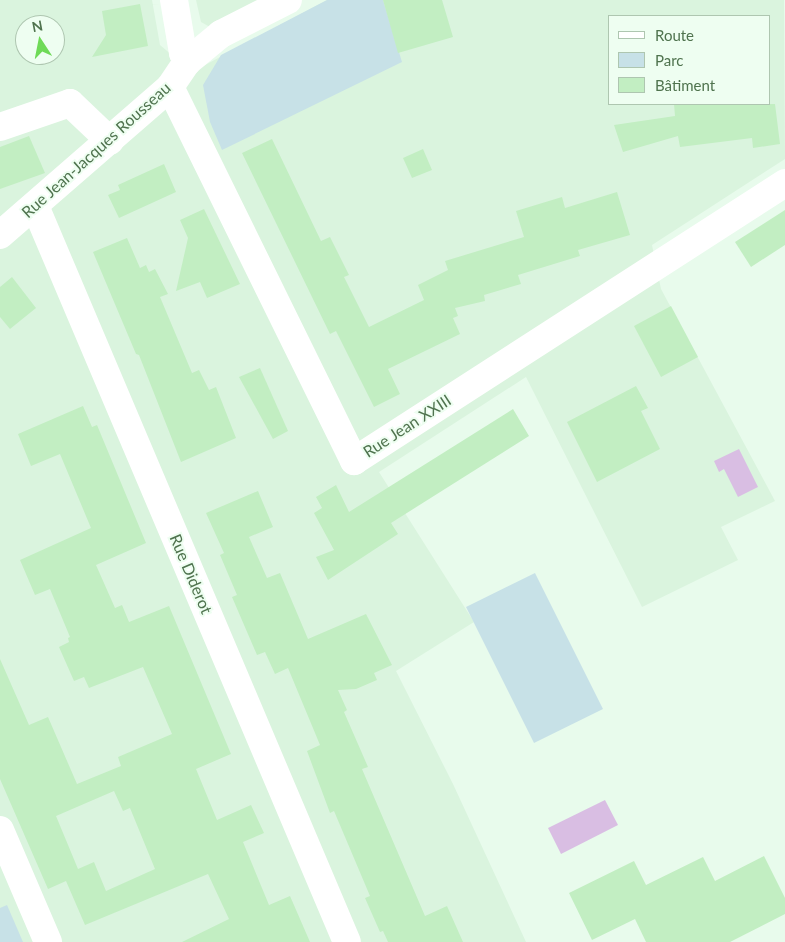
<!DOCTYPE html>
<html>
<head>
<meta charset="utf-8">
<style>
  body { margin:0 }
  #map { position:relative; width:785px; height:942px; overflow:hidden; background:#e8fbec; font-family:Lato,sans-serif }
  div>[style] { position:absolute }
  .residential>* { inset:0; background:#daf4de }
  .green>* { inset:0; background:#c7e1e7 }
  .water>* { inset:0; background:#d9bee3 }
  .building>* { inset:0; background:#c2eec2 }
  .minor>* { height:28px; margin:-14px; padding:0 14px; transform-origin:14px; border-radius:14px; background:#fff }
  span { translate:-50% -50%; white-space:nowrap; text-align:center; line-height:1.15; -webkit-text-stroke:4px #eefef1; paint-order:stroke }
  .street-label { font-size:16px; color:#4f734e }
  .legend { position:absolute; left:608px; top:15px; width:162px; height:90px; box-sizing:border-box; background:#eefef1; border:1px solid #aec6b0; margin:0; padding:6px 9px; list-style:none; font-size:15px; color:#4f734e }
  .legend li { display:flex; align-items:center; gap:10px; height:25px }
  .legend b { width:25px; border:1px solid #aec6b0 }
  .north { position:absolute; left:15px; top:15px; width:50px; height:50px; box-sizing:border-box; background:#eefef1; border:1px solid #aec6b0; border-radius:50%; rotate:349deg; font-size:14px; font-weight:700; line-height:20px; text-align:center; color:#4f734e }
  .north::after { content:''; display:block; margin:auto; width:18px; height:22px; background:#6eda57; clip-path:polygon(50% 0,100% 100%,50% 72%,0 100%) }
</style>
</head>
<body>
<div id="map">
  <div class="residential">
    <div style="clip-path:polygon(evenodd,0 0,152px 0,160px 45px,192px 72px,327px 0,784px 0,785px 159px,652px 245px,661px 289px,775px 501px,721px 527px,738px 560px,642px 607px,526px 377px,379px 472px,474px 622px,396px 671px,453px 784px,526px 942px,0 942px,0 0,609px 16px,769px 16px,769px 104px,609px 104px,609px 16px,0 0,25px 25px,55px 25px,55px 55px,25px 55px,25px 25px)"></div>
    <div style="clip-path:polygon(196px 0,261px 0,210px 27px,201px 22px)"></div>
  </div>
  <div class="green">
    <div style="clip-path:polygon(327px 0,383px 0,402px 62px,222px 150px,210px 122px,203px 85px,221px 55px)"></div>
    <div style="clip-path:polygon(535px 573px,603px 709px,534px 743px,466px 607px)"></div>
    <div style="clip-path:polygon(7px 905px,23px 942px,0 942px,0 908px)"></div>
  </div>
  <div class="water">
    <div style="clip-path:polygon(739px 449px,758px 487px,738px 497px,724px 469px,719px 472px,714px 461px)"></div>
    <div style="clip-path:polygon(605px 800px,618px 825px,561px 854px,548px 828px)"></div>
  </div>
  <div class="building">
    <div style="clip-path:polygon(383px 0,442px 0,453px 37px,398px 53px)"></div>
    <div style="clip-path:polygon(140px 4px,148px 46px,92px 57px,106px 35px,102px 11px)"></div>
    <div style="clip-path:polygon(674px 104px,775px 104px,780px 144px,753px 148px,752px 138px,680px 147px,678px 136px,623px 152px,614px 125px,675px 116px)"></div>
    <div style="clip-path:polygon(29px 136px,45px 173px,0 189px,0 147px)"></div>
    <div style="clip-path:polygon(272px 139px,321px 241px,330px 237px,349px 275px,344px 277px,369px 327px,424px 300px,418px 285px,448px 270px,445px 261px,524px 237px,516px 211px,562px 197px,565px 208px,617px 192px,630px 235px,578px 250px,580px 256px,518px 275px,521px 284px,484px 295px,485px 301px,455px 308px,458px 316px,453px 318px,460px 334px,388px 369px,400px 394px,374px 407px,336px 331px,330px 334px,242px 153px)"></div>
    <div style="clip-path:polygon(423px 149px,432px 170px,412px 178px,403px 158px)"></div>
    <div style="clip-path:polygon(164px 164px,176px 192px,119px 218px,108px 195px,120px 190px,118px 185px)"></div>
    <div style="clip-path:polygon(204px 209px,240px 284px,207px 298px,200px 282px,176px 291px,188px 238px,180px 220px)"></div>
    <div style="clip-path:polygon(785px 210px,785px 245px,751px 267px,735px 242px)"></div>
    <div style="clip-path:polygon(127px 238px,140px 268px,146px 265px,149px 272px,155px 269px,168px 294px,160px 297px,192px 373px,199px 370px,209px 390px,216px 387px,236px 438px,181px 462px,139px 355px,136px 354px,93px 252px)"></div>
    <div style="clip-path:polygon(12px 277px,36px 308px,10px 329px,0 317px,0 287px)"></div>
    <div style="clip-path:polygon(671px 306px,698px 357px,661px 377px,634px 326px)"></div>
    <div style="clip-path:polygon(260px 368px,288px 431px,273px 439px,239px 377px)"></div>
    <div style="clip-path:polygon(636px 386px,648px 408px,641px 411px,660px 449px,597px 482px,567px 422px)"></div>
    <div style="clip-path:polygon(evenodd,83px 406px,92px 427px,97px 425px,146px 543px,96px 565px,115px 608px,122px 605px,129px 622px,169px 606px,231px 754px,196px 769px,217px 820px,251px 805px,264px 833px,243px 842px,269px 905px,290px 896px,310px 942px,182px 942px,229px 919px,208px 874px,85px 925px,66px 881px,48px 889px,0 779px,0 659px,29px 725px,48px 717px,77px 784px,121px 766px,118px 757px,172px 734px,143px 667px,89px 688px,84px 677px,74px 681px,59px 647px,69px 642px,68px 638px,70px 637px,50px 589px,35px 595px,20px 560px,91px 528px,60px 454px,31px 466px,18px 434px,83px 406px,114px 791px,123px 811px,130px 808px,155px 869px,106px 891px,94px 862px,78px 869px,56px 816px,114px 791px)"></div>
    <div style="clip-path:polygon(513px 409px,529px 436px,391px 523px,398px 534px,328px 580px,316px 557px,334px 550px,314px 513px,322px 508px,316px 497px,336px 485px,349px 512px)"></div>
    <div style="clip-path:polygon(258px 491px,273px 527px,249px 537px,267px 578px,280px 573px,308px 639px,366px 614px,392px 665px,374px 673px,377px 680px,356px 689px,338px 690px,347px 710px,344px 712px,368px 767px,362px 769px,425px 916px,447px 906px,463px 942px,388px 942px,383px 931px,380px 932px,365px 898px,370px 896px,334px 811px,330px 813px,307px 751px,320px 745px,288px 668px,275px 674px,265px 652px,257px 655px,232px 597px,237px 595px,220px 555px,224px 553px,206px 513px)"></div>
    <div style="clip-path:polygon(764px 856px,785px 898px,785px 914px,730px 942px,646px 942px,635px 919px,592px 940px,569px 893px,634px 861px,646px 885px,703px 857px,715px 881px)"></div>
  </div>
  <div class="minor">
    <div style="left:174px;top:0;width:54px;rotate:80.4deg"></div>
    <div style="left:183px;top:53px;width:10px;rotate:66deg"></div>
    <div style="left:170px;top:87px;width:417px;rotate:63.8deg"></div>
    <div style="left:354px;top:461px;width:513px;rotate:-32.82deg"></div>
    <div style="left:0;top:127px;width:74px;rotate:-18.9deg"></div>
    <div style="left:70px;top:103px;width:55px;rotate:43.5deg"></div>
    <div style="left:35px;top:206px;width:799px;rotate:67.03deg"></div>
    <div style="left:0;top:235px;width:225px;rotate:-41deg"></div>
    <div style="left:170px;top:87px;width:30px;rotate:-56deg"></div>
    <div style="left:187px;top:62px;width:44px;rotate:-39.5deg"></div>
    <div style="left:221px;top:34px;width:75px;rotate:-26.9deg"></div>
    <div style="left:0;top:830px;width:122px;rotate:66.8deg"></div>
  </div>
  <div class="street-label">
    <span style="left:96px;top:150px;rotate:-42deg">Rue Jean-Jacques Rousseau</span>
    <span style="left:407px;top:426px;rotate:-33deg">Rue Jean XXIII</span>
    <span style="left:191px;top:574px;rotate:67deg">Rue Diderot</span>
  </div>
  <ul class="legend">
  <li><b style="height:6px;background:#fff"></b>Route</li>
  <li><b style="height:14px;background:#c7e1e7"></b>Parc</li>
  <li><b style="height:14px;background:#c2eec2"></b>Bâtiment</li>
  </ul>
  <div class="north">N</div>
</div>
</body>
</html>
